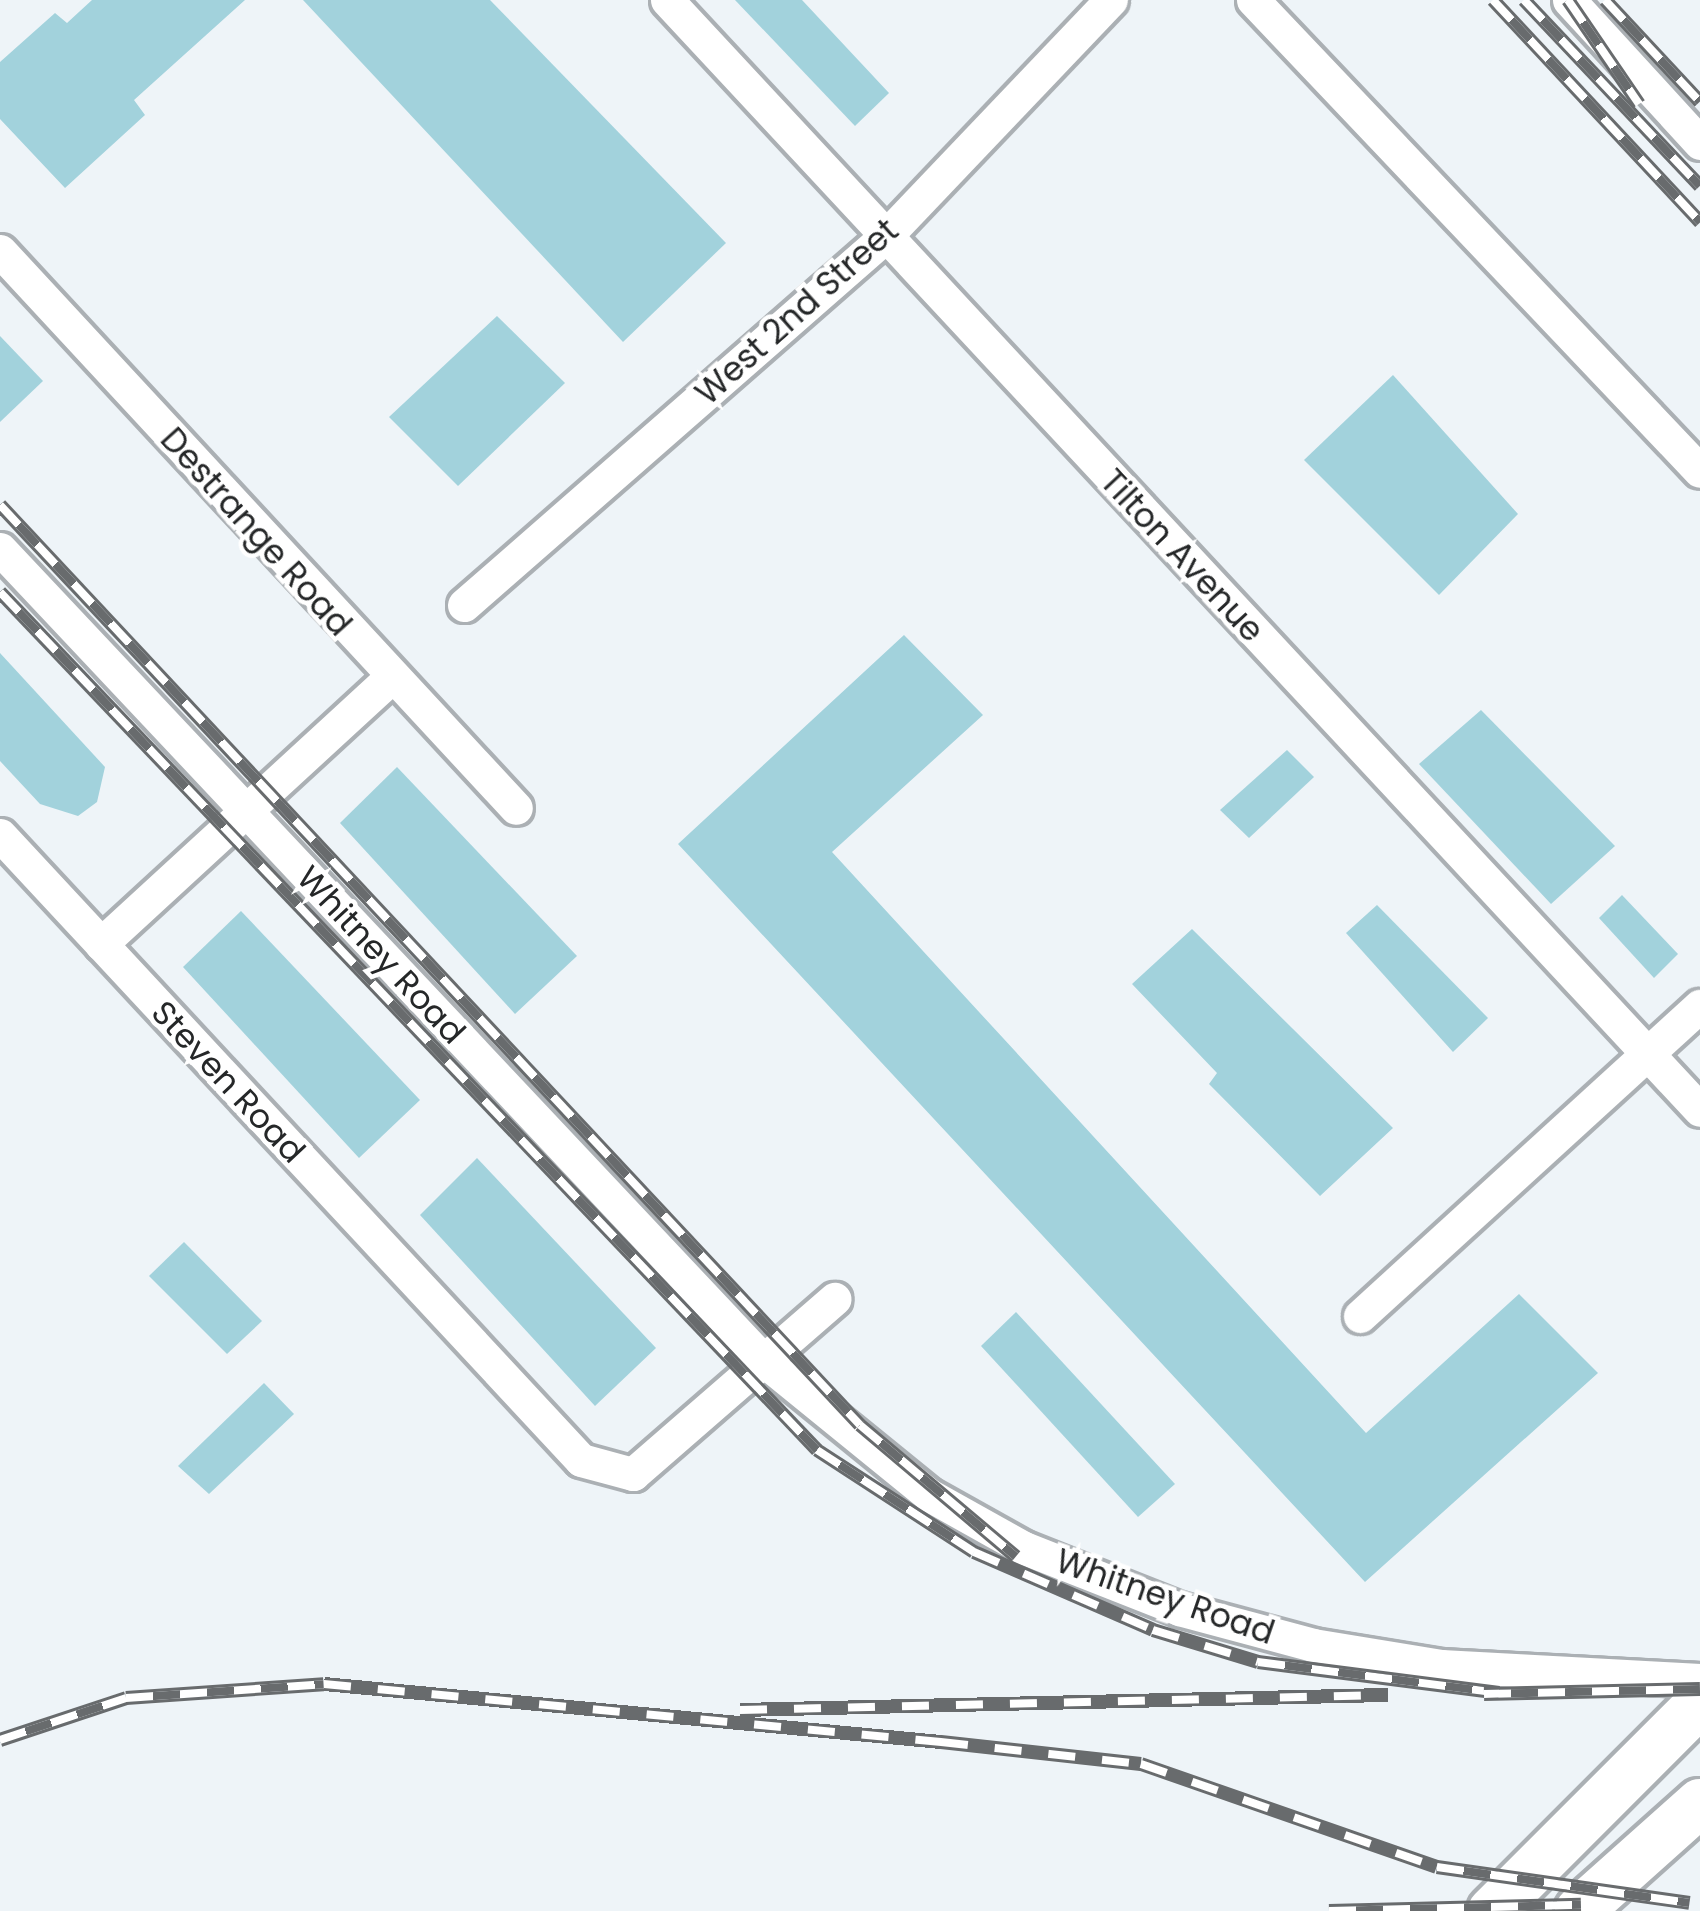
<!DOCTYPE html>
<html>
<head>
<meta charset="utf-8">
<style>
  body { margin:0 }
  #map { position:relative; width:1700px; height:1911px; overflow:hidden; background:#eef4f8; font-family:Poppins,sans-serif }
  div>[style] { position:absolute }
  .building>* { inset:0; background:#a2d2dc }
  .roads { filter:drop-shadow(3px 0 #abb0b4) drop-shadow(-3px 0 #abb0b4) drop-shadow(0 3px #abb0b4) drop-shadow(0 -3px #abb0b4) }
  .street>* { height:33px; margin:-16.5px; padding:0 16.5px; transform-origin:16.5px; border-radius:16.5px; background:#fff }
  .secondary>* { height:48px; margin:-24px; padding:0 24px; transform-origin:24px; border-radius:24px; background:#fff }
  .rail>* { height:14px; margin-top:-7px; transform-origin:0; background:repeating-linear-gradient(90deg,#fff 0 27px,#686b6d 0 54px); box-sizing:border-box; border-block:3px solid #686b6d }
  span { translate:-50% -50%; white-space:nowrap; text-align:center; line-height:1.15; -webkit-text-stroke:9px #fff; paint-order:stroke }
  .street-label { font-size:33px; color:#252728 }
</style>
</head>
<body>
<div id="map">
  <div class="building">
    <div style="clip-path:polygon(92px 0,245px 0,134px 100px,145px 115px,65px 188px,0 119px,0 62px,55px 13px,67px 23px)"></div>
    <div style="clip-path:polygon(303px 0,490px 0,726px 243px,623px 342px)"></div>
    <div style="clip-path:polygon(735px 0,802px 0,889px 93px,855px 126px)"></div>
    <div style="clip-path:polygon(497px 316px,565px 383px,458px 486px,389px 417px)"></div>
    <div style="clip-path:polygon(0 336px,43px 381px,0 422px)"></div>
    <div style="clip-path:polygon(1393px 375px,1518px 514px,1439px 595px,1304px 460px)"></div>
    <div style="clip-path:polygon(904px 635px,983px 715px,832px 852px,1366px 1433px,1519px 1294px,1598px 1373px,1365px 1582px,678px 844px)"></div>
    <div style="clip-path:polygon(0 653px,105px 767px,97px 802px,78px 816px,40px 804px,0 761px)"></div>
    <div style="clip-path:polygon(1481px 710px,1615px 846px,1551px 904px,1419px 764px)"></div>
    <div style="clip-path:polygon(1287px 750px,1314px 777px,1249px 838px,1220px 810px)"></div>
    <div style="clip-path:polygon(397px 767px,577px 956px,515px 1014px,340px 823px)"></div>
    <div style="clip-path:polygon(1622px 895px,1678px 954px,1654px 978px,1599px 918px)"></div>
    <div style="clip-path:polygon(1377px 905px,1488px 1018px,1453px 1052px,1346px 933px)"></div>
    <div style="clip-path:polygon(241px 911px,420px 1100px,359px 1158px,183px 967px)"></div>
    <div style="clip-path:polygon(1192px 929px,1393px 1128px,1320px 1196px,1209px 1084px,1217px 1073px,1132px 984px)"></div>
    <div style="clip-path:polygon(477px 1158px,656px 1348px,595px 1406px,420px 1215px)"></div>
    <div style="clip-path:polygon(184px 1242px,262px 1321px,227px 1354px,149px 1276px)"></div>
    <div style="clip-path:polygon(1016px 1312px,1175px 1484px,1138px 1517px,981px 1346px)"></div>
    <div style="clip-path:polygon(264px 1383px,294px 1414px,209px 1494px,178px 1466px)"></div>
  </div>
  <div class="roads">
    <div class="street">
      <div style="left:667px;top:0;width:1516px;rotate:47.06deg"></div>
      <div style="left:1253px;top:0;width:649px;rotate:46.5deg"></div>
      <div style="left:1569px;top:0;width:194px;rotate:47.5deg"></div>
      <div style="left:0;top:251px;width:759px;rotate:47.19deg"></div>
      <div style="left:0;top:549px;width:1114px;rotate:46.75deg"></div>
      <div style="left:763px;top:1360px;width:214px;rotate:39.1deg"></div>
      <div style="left:929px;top:1495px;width:109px;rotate:29.2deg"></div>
      <div style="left:1024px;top:1548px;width:167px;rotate:21.5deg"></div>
      <div style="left:1179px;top:1609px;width:139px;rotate:15deg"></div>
      <div style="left:1313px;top:1645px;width:130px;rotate:9.3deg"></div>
      <div style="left:1441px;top:1666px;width:259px;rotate:3.1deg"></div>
      <div style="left:464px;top:605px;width:561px;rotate:-41.17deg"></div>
      <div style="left:886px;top:236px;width:326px;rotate:-46.4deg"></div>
      <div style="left:0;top:835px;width:853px;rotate:47.09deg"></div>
      <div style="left:581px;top:1460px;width:54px;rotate:15.1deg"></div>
      <div style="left:633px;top:1474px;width:267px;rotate:-41deg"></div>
      <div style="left:101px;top:944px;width:393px;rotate:-42.6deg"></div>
      <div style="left:1360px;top:1316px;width:460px;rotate:-42.4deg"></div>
    </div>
    <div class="secondary">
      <div style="left:1492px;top:1911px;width:294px;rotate:-45deg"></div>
      <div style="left:1579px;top:1911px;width:162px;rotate:-41.8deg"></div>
    </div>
  </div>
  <div class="rail">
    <div style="left:1493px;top:0;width:304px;rotate:47deg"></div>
    <div style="left:1524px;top:0;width:256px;rotate:46.6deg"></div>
    <div style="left:1568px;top:0;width:126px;rotate:55.7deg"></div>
    <div style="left:1605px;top:0;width:139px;rotate:47deg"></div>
    <div style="left:0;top:505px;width:1259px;rotate:46.93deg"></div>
    <div style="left:860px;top:1425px;width:204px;rotate:40.2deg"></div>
    <div style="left:0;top:592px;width:1185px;rotate:46.4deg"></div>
    <div style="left:817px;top:1450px;width:187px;rotate:33deg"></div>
    <div style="left:974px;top:1552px;width:195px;rotate:23.5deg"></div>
    <div style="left:1153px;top:1630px;width:110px;rotate:16.9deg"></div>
    <div style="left:1258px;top:1662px;width:243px;rotate:7.3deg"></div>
    <div style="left:1484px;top:1694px;width:216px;rotate:-1.3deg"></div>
    <div style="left:740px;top:1710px;width:648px;rotate:-1.33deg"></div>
    <div style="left:0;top:1740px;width:133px;rotate:-18.4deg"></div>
    <div style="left:126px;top:1698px;width:198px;rotate:-4deg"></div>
    <div style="left:324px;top:1684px;width:620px;rotate:5.37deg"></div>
    <div style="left:941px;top:1742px;width:201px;rotate:6.3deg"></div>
    <div style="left:1141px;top:1764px;width:313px;rotate:19.2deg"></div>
    <div style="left:1437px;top:1867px;width:255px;rotate:8.1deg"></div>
    <div style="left:1329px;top:1911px;width:252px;rotate:-1.4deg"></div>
  </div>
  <div class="street-label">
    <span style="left:797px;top:312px;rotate:-42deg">West 2nd Street</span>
    <span style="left:256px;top:532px;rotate:48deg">Destrange Road</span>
    <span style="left:1182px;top:556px;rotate:47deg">Tilton Avenue</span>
    <span style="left:381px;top:955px;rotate:47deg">Whitney Road</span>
    <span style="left:228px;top:1082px;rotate:47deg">Steven Road</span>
    <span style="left:1165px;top:1597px;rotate:19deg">Whitney Road</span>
  </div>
</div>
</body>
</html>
